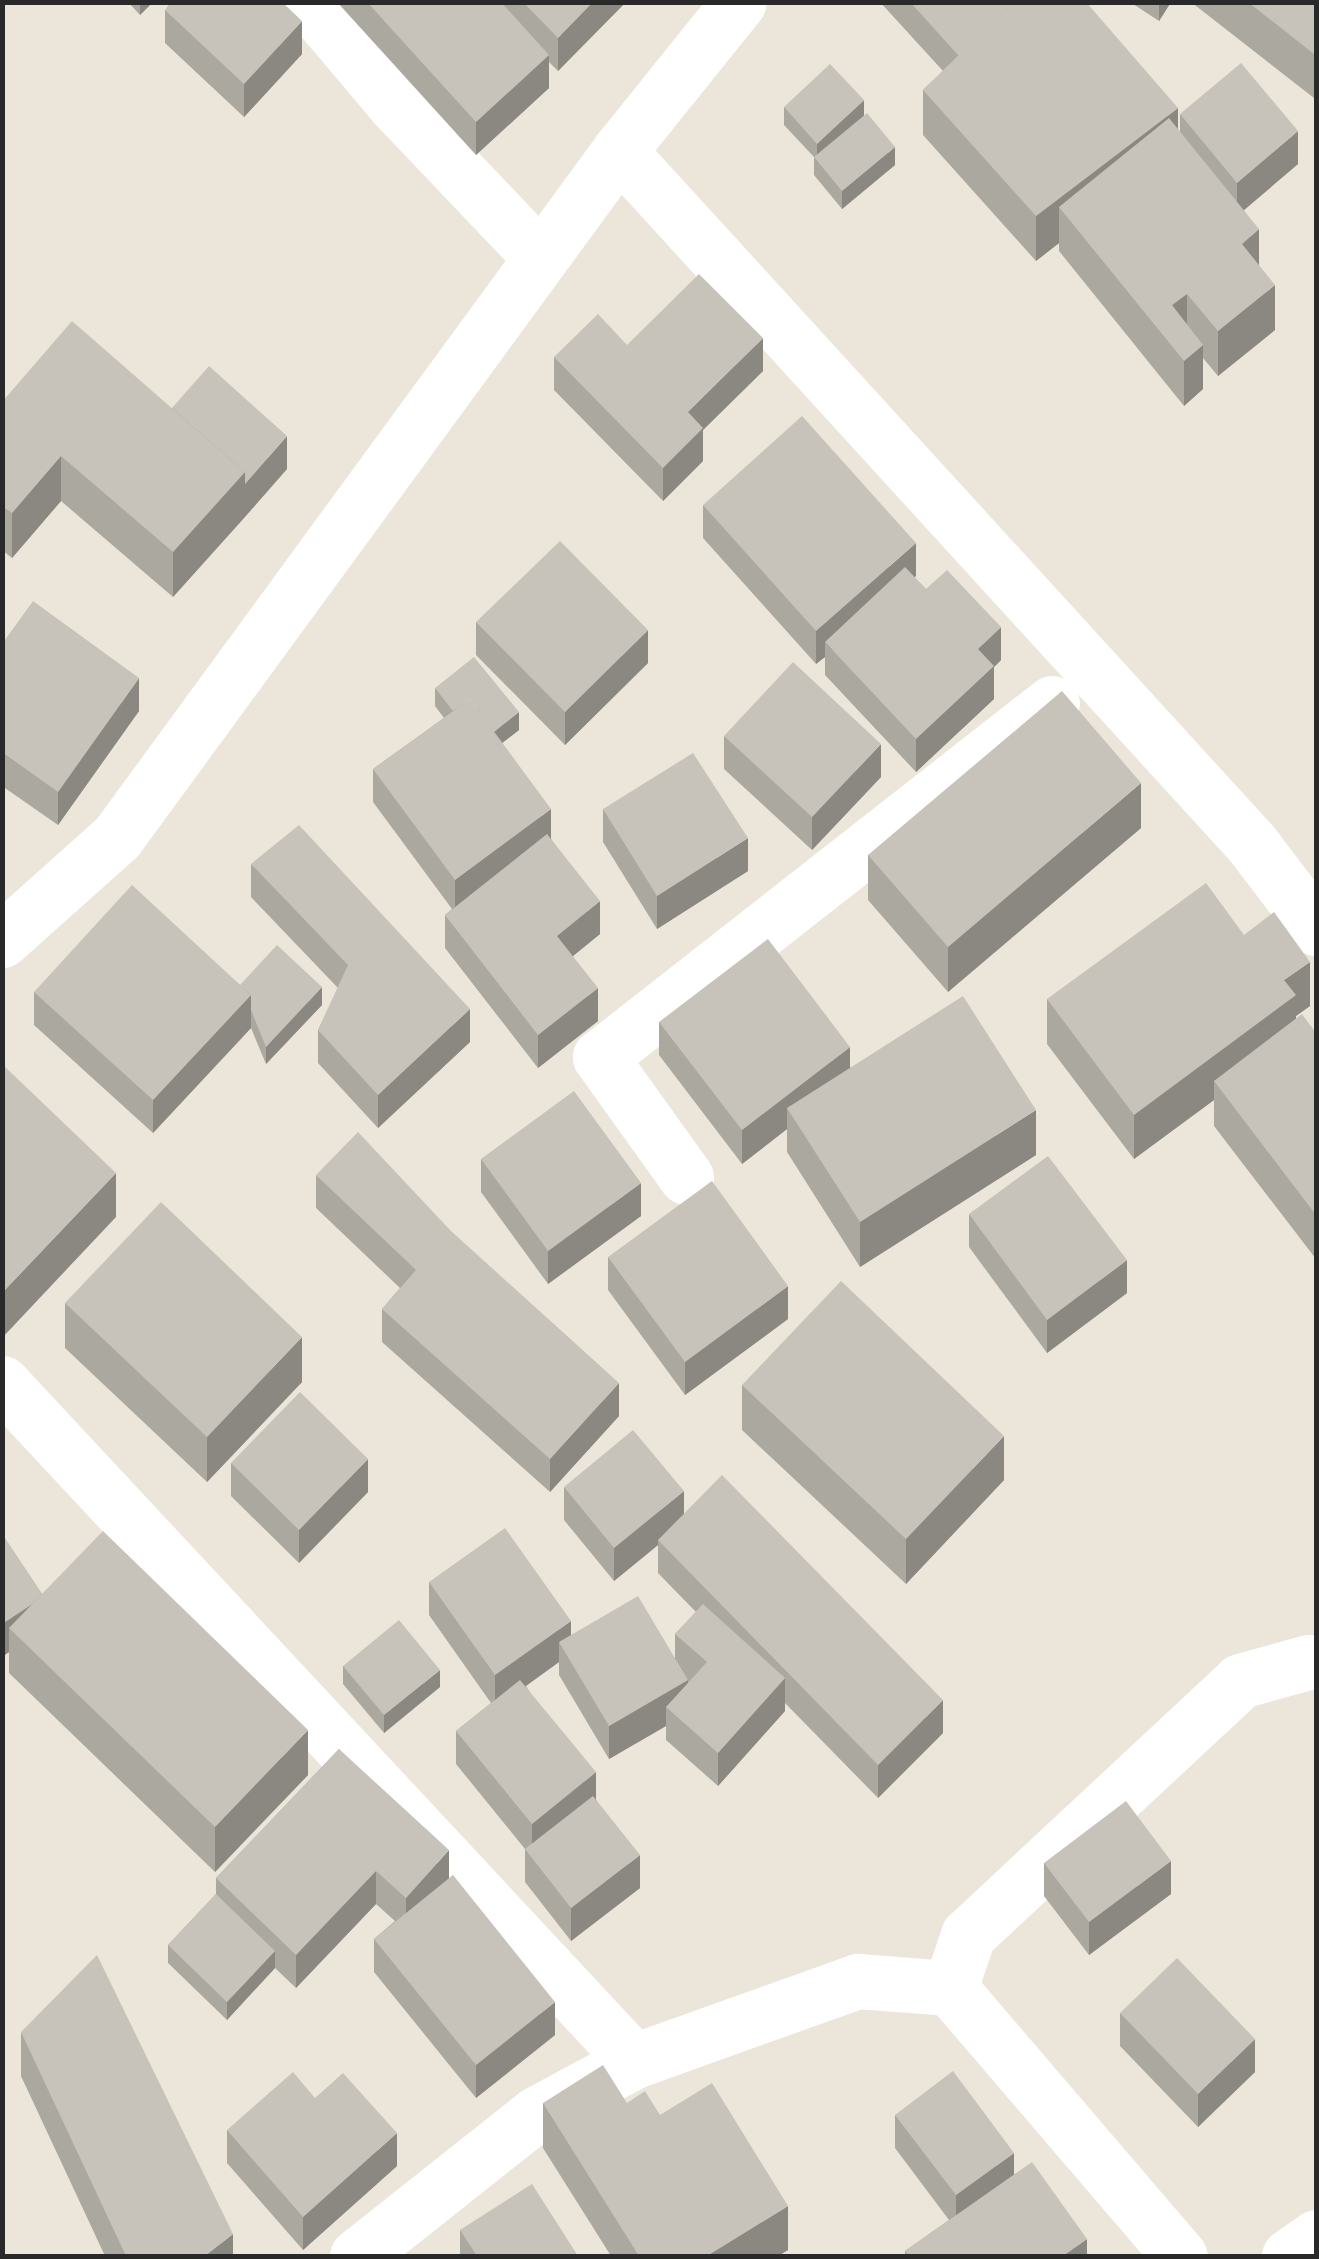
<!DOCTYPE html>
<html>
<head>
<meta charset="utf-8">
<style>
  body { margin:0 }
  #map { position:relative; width:1319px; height:2259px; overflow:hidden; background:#ece6da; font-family:Ubuntu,sans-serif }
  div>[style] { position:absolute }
  .minor>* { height:55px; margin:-27.5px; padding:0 27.5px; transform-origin:27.5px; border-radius:27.5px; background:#fff }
  .tertiary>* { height:55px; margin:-27.5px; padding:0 27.5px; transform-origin:27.5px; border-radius:27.5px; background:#fff }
  .wall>* { inset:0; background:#aba8a0 }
  .shaded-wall>* { inset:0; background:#8b8882 }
  .building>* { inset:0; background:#c7c3ba }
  span { translate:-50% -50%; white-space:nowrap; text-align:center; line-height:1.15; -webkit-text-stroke:8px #fff; paint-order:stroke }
  .frame { position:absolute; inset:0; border:5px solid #292929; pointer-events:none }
</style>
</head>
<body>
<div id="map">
  <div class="minor">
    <div style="left:308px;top:2px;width:135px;rotate:49.8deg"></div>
    <div style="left:395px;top:105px;width:210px;rotate:46.4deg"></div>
    <div style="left:619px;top:151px;width:939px;rotate:47.59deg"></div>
    <div style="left:1252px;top:844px;width:106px;rotate:52.7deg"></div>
    <div style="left:2px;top:940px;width:154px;rotate:-41.8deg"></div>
    <div style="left:117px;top:837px;width:850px;rotate:-53.8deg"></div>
    <div style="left:619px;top:151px;width:191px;rotate:-51.2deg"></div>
    <div style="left:686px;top:1177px;width:148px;rotate:-125.6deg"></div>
    <div style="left:600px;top:1057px;width:574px;rotate:-38.07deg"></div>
    <div style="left:2px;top:1383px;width:927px;rotate:47.01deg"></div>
    <div style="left:950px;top:1988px;width:56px;rotate:-71.2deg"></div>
    <div style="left:968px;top:1935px;width:372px;rotate:-43deg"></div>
    <div style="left:1240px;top:1681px;width:71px;rotate:-15.6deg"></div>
    <div style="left:357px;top:2256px;width:228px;rotate:-38.4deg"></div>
    <div style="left:536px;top:2114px;width:111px;rotate:-28.4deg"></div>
    <div style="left:634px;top:2061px;width:238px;rotate:-19.7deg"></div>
    <div style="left:858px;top:1981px;width:92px;rotate:4.4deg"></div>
    <div style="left:950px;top:1988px;width:353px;rotate:49.4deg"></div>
  </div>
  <div class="tertiary">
    <div style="left:1289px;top:2256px;width:33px;rotate:-35deg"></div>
  </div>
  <div class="wall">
    <div style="clip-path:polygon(128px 2px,153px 2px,140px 15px)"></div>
    <div style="clip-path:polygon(337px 2px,626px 2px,558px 71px,549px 62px,549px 88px,476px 155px)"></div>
    <div style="clip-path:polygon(880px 2px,1086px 2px,1180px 132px,1180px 114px,1298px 164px,1244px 210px,1275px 330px,1218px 376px,1203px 358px,1203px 389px,1184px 406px,1059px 251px,1059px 243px,1036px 261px,923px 135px,923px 90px,943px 71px)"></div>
    <div style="clip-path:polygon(1130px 2px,1171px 2px,1159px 21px)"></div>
    <div style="clip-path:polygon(1191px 2px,1316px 2px,1316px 98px,1314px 98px)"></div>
    <div style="clip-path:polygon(165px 10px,302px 54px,244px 117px,165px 43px)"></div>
    <div style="clip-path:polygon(784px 107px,864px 115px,895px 165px,842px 209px,814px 175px,814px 157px,784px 125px)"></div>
    <div style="clip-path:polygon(627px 345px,763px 371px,703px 430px,703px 461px,663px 501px,554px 390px,554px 357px)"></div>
    <div style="clip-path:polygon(2px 402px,172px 408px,287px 469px,173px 597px,61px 501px,12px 558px,2px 550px)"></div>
    <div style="clip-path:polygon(703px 505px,916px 576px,914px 577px,926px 589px,1001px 660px,994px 667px,994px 699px,916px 772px,825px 675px,825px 657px,816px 664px,703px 538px)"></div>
    <div style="clip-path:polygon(476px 622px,648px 663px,565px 745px,476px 655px)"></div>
    <div style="clip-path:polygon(2px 644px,139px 711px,58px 825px,2px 786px)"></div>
    <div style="clip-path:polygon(435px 688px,519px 730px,502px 743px,600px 934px,573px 956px,598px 1021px,538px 1068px,445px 948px,445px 915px,452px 909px,373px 802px,373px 769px,444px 718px,435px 706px)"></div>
    <div style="clip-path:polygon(724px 736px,881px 777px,812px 850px,724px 769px)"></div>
    <div style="clip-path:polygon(603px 809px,748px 871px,657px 929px,603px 842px)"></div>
    <div style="clip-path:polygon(1141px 828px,948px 992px,868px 900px,868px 855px)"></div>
    <div style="clip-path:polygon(251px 864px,470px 1042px,378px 1128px,318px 1063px,318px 1030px,338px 988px,251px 897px)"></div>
    <div style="clip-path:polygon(1244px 935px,1310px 1006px,1296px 1016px,1296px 1019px,1316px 1033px,1316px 1259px,1214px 1126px,1214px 1100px,1134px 1159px,1047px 1044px,1047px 999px)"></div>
    <div style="clip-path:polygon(240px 985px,322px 1005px,266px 1064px,251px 1028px,153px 1133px,34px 1025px,34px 992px)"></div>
    <div style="clip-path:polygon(659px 1022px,850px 1067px,1036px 1155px,860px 1267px,787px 1152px,787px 1129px,742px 1164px,659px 1055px)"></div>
    <div style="clip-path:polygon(481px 1159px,641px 1216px,548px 1284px,481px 1192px)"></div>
    <div style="clip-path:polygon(316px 1175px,619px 1416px,550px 1492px,382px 1342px,382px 1309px,400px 1288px,316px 1208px)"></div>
    <div style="clip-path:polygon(969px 1214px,1127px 1293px,1047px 1353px,969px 1247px)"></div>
    <div style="clip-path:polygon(608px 1257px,788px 1319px,685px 1395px,608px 1290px)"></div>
    <div style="clip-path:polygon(65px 1303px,302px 1382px,207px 1482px,65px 1348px)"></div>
    <div style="clip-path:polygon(742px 1385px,1004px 1480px,906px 1584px,742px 1430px)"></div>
    <div style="clip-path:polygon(231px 1463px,368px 1492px,299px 1563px,231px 1496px)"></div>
    <div style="clip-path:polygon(564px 1487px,684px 1514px,943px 1733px,878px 1798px,785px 1703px,785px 1711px,718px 1786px,666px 1740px,666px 1726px,609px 1759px,559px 1675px,559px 1662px,526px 1686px,596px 1799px,640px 1888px,571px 1941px,525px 1882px,525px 1849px,456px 1764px,456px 1731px,491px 1703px,429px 1615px,429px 1582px,571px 1635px,675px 1658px,675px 1634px,696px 1612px,658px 1573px,658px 1545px,614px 1581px,564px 1520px)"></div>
    <div style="clip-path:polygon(2px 1534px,42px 1594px,308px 1775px,215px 1872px,9px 1673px,9px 1652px,2px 1657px)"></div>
    <div style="clip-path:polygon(343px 1666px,440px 1687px,384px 1733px,343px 1684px)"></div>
    <div style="clip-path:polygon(339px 1749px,449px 1878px,555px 2035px,476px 2098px,374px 1972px,374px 1939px,395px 1921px,376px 1904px,296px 1988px,275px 1968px,227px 2020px,168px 1963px,168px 1945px,216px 1894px,216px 1878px)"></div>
    <div style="clip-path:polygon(1044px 1863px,1171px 1894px,1089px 1955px,1044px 1896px)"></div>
    <div style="clip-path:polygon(1120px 2013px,1255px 2072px,1198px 2127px,1120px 2046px)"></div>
    <div style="clip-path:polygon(21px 2032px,233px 2256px,105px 2256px,21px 2076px)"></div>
    <div style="clip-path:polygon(315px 2098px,397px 2166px,303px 2250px,227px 2163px,227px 2130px)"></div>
    <div style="clip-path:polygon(543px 2103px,627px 2103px,660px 2115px,788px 2250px,778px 2256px,611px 2256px,543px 2148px)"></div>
    <div style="clip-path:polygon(895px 2115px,1014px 2174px,1087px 2256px,905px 2256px,905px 2251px,949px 2220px,895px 2148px)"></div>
    <div style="clip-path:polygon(460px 2230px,578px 2256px,460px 2256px)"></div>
  </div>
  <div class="shaded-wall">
    <div style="clip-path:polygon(140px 2px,153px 2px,140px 15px)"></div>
    <div style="clip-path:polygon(593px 2px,626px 2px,558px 71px,558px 38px)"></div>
    <div style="clip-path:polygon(1159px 2px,1171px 2px,1159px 21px)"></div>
    <div style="clip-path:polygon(302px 21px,302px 54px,244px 117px,244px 84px)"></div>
    <div style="clip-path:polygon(549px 55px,549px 88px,476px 155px,476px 122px)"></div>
    <div style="clip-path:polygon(864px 100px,864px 118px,817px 162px,817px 144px)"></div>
    <div style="clip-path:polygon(1178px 108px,1178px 153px,1059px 207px,1059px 243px,1036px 261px,1036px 216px)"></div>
    <div style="clip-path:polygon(1298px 131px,1298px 164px,1237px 216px,1237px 183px)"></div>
    <div style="clip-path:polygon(895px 147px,895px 165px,842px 209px,842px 191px)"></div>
    <div style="clip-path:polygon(1259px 229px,1259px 274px,1242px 244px)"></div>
    <div style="clip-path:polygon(1275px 285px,1275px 330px,1218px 376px,1218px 331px)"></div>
    <div style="clip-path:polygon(1187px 294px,1187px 339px,1172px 305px)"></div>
    <div style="clip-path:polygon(763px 338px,763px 371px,703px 430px,703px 461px,663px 501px,663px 468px,688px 412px)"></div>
    <div style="clip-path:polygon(1203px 345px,1203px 389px,1184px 406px,1184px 361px)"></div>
    <div style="clip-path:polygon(287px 436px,287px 469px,245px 517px,245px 484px)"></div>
    <div style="clip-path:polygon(61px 456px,61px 501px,12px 558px,12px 513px)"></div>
    <div style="clip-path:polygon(245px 472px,245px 517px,173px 597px,173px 552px)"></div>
    <div style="clip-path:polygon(916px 543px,916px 576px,832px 650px,825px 642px,825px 657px,816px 664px,816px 631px)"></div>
    <div style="clip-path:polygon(1001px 627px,1001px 660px,994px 667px,994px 699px,916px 772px,916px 739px,978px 649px)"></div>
    <div style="clip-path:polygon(648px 630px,648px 663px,565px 745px,565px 712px)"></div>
    <div style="clip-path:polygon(139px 678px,139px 711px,58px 825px,58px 792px)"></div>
    <div style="clip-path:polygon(519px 712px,519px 730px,493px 750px,493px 732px)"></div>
    <div style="clip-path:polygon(881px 744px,881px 777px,812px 850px,812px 817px)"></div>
    <div style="clip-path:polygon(1141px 783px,1141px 828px,948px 992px,948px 947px)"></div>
    <div style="clip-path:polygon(551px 809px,551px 842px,455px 913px,455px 880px)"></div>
    <div style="clip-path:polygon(748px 838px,748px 871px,657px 929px,657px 896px)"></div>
    <div style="clip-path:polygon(600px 901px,600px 934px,557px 969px,557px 936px)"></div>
    <div style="clip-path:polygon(1310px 962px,1310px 1006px,1296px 1016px,1296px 1040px,1214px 1081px,1214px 1100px,1134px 1159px,1134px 1115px,1284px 980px)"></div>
    <div style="clip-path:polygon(322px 987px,322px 1005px,266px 1064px,266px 1047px)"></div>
    <div style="clip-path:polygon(598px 988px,598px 1021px,538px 1068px,538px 1035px)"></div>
    <div style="clip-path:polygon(251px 995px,251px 1028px,153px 1133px,153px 1100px)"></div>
    <div style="clip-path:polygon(470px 1009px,470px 1042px,378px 1128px,378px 1095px)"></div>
    <div style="clip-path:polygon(850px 1047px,850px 1080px,787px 1108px,787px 1129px,742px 1164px,742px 1130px)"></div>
    <div style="clip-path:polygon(1036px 1110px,1036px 1155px,860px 1267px,860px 1222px)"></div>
    <div style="clip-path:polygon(116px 1173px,116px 1217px,2px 1338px,2px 1293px)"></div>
    <div style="clip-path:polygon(641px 1183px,641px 1216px,548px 1284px,548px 1251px)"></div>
    <div style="clip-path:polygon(1127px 1260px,1127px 1293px,1047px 1353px,1047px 1320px)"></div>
    <div style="clip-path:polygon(788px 1286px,788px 1319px,685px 1395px,685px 1362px)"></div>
    <div style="clip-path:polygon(302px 1337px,302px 1382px,207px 1482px,207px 1437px)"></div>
    <div style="clip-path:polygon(619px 1383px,619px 1416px,550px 1492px,550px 1459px)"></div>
    <div style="clip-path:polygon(1004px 1436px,1004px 1480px,906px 1584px,906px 1539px)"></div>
    <div style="clip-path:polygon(368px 1459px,368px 1492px,299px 1563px,299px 1530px)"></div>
    <div style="clip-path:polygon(684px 1491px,684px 1524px,658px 1540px,658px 1545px,614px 1581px,614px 1548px)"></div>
    <div style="clip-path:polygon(44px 1597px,9px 1628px,9px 1652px,2px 1657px,2px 1624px)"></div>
    <div style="clip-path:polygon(571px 1621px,571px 1654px,559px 1642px,559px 1662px,495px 1708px,495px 1675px)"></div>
    <div style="clip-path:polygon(440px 1670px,440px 1687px,384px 1733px,384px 1715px)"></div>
    <div style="clip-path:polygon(785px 1678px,785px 1711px,718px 1786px,718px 1753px)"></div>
    <div style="clip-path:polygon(688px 1680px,688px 1713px,666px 1707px,666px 1726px,609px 1759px,609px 1726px)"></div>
    <div style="clip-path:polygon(943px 1700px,943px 1733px,878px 1798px,878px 1765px)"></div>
    <div style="clip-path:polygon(308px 1730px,308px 1775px,215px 1872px,215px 1827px)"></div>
    <div style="clip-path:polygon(596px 1772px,596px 1806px,532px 1857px,532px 1824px)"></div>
    <div style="clip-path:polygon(449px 1850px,449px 1883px,406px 1931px,406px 1898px)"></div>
    <div style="clip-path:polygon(640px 1855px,640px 1888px,571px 1941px,571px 1908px)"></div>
    <div style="clip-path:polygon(1171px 1861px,1171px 1894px,1089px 1955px,1089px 1922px)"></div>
    <div style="clip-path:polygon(376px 1871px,376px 1904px,296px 1988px,296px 1955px)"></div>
    <div style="clip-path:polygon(275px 1951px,275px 1968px,227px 2020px,227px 2002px)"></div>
    <div style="clip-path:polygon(555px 2002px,555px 2035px,476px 2098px,476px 2065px)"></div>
    <div style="clip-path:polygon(1255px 2039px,1255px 2072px,1198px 2127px,1198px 2094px)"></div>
    <div style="clip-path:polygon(397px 2133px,397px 2166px,303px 2250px,303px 2217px)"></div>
    <div style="clip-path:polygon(1014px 2153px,1014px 2186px,956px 2228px,956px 2195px)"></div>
    <div style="clip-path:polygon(788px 2206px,788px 2250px,778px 2256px,707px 2256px)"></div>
    <div style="clip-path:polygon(233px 2234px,233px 2256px,205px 2256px)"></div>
    <div style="clip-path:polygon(1087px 2239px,1087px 2256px,1063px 2256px)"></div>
  </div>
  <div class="building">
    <div style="clip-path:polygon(171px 2px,282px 2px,302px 21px,244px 84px,165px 10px)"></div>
    <div style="clip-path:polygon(367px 2px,501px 2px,549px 55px,476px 122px)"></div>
    <div style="clip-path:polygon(523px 2px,593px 2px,558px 38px)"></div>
    <div style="clip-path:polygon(910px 2px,1013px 2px,959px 56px)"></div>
    <div style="clip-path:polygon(1013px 2px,1086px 2px,1178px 108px,1036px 216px,923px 90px)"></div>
    <div style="clip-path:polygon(1248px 2px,1316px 2px,1316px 53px,1314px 54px)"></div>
    <div style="clip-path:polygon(1241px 63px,1298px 131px,1237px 183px,1180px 114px)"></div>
    <div style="clip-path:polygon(830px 64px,864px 100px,817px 144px,784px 107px)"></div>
    <div style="clip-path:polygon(867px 113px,895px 147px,842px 191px,814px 157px)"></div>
    <div style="clip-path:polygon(1169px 118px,1259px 229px,1242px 244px,1275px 285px,1218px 331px,1187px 294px,1172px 305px,1203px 345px,1184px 361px,1059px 207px)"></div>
    <div style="clip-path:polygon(699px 274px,763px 338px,688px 412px,703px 428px,663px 468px,554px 357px,598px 314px,627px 345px)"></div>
    <div style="clip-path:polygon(72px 321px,245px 472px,173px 552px,61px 456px,12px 513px,2px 506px,2px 402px)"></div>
    <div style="clip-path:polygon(209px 366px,287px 436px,245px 484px,245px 472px,172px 408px)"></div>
    <div style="clip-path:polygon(802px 416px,916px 543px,816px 631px,703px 505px)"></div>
    <div style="clip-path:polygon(560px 541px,648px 630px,565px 712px,476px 622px)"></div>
    <div style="clip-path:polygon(905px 567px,926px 589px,947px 570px,1001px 627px,978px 649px,994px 666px,916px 739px,825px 642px)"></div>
    <div style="clip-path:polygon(33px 601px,139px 678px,58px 792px,2px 752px,2px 644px)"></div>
    <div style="clip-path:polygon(474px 657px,519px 712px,494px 732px,470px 699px,453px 711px,435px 688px)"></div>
    <div style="clip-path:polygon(793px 662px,881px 744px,812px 817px,724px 736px)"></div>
    <div style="clip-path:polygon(1062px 691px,1141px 783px,948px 947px,868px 855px)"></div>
    <div style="clip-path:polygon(470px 699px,551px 809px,455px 880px,373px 769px)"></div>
    <div style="clip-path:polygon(693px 753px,748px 838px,657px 896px,603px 809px)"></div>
    <div style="clip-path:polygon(299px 825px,470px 1009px,378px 1095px,318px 1030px,348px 965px,251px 864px)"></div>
    <div style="clip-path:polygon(547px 834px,600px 901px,557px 936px,598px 988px,538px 1035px,445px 915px)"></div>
    <div style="clip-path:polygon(1206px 883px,1244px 935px,1274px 912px,1310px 962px,1284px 980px,1296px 995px,1134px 1115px,1047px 999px)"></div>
    <div style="clip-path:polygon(132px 885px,251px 995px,153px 1100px,34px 992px)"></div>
    <div style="clip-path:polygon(768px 939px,850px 1047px,742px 1130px,659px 1022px)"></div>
    <div style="clip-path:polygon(277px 945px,322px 987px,266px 1047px,251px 1010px,251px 995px,240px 985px)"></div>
    <div style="clip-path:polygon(963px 996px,1036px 1110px,860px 1222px,787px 1108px)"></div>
    <div style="clip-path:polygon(1302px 1014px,1316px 1033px,1316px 1215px,1214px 1081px)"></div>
    <div style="clip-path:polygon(2px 1064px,116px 1173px,2px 1293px)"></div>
    <div style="clip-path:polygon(574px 1091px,641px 1183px,548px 1251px,481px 1159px)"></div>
    <div style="clip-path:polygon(358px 1132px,451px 1231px,619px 1383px,550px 1459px,382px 1309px,416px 1270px,316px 1175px)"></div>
    <div style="clip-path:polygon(1048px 1156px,1127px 1260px,1047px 1320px,969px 1214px)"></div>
    <div style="clip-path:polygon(712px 1181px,788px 1286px,685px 1362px,608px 1257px)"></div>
    <div style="clip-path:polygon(161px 1202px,302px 1337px,207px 1437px,65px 1303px)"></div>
    <div style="clip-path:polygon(841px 1281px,1004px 1436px,906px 1539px,742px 1385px)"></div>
    <div style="clip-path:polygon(300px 1392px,368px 1459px,299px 1530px,231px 1463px)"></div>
    <div style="clip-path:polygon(633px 1430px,684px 1491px,614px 1548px,564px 1487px)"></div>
    <div style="clip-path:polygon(722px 1475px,943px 1700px,878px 1765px,658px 1540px)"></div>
    <div style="clip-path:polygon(505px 1528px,571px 1621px,495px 1675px,429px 1582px)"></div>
    <div style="clip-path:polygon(103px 1531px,308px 1730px,215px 1827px,9px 1628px)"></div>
    <div style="clip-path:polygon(2px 1534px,42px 1594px,32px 1604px,2px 1624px)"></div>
    <div style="clip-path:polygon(638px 1596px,688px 1680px,609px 1726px,559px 1642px)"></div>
    <div style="clip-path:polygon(703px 1604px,785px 1678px,718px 1753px,666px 1707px,707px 1662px,675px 1634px)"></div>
    <div style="clip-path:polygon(399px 1620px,440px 1670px,384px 1715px,343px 1666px)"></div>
    <div style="clip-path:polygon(520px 1680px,596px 1772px,532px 1824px,456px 1731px)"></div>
    <div style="clip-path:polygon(339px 1749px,449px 1850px,406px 1898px,376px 1871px,296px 1955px,216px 1878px)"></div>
    <div style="clip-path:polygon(593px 1796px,640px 1855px,571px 1908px,525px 1849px)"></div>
    <div style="clip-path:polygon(1126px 1801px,1171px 1861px,1089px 1922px,1044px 1863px)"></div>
    <div style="clip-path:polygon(453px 1875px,555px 2002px,476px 2065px,374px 1939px)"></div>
    <div style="clip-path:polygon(216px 1894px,275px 1951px,227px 2002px,168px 1945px)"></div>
    <div style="clip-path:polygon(97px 1955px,233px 2234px,205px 2256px,126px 2256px,21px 2032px)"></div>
    <div style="clip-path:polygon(1177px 1958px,1255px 2039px,1198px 2094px,1120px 2013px)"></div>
    <div style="clip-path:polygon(603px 2065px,627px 2103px,645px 2091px,660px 2115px,712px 2083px,788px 2206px,707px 2256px,639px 2256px,543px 2103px)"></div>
    <div style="clip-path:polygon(953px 2071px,1014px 2153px,956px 2195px,895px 2115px)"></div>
    <div style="clip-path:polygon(293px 2072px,315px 2098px,343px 2073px,397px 2133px,303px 2217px,227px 2130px)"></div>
    <div style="clip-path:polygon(1032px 2162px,1087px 2239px,1063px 2256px,909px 2256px,905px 2251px)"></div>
    <div style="clip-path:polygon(532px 2184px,578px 2256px,477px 2256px,460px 2230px)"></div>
  </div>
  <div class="frame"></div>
</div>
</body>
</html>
